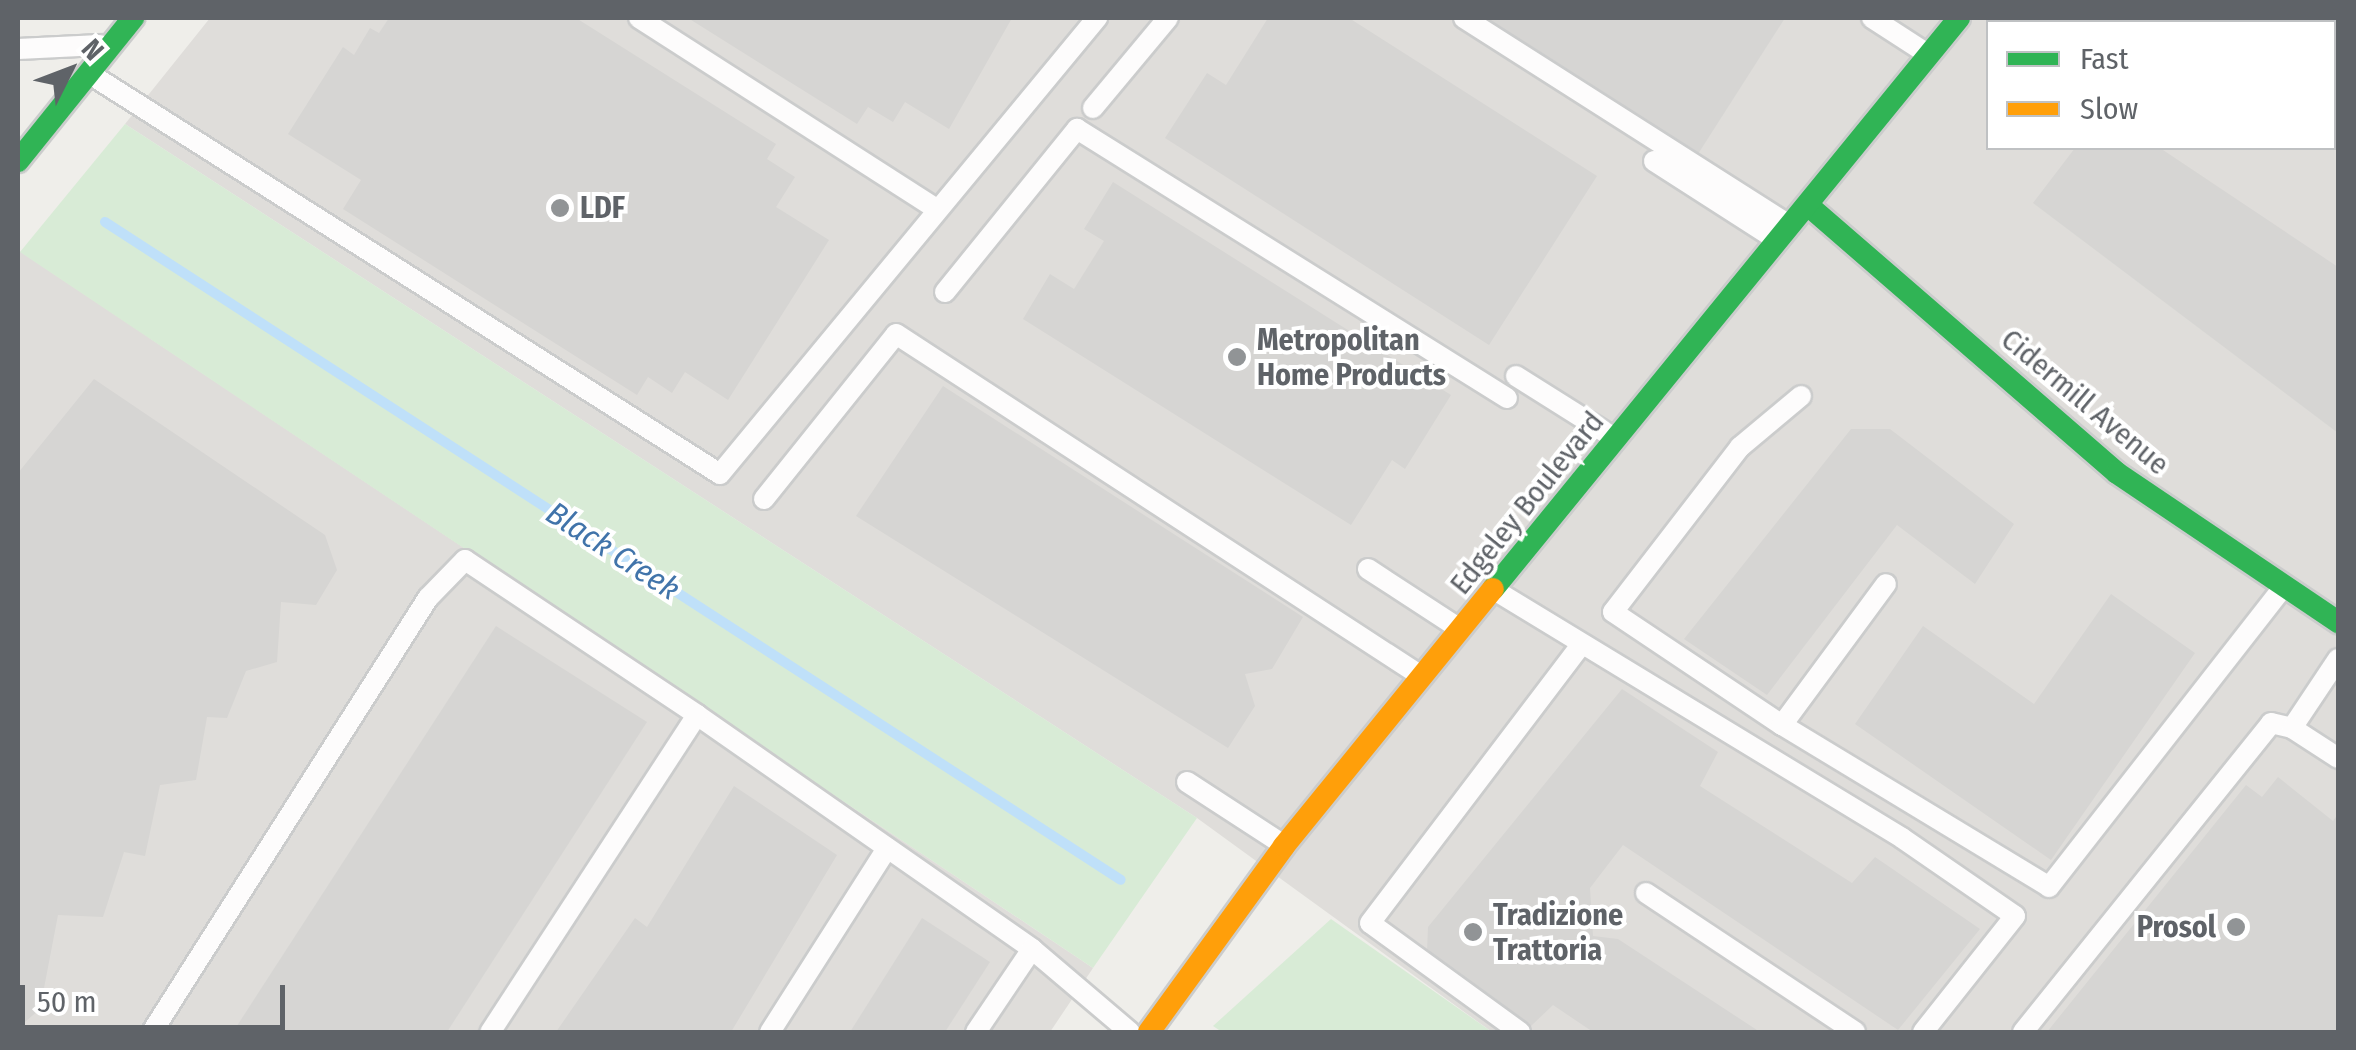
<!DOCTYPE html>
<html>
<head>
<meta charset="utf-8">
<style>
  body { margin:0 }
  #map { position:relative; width:2356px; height:1050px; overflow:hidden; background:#efeeea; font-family:"Fira Sans Condensed",sans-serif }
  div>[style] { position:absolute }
  .industrial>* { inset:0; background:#dfddda }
  .green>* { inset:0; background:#d8ebd6 }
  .stream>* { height:10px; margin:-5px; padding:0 5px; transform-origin:5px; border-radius:5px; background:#bfe0f9 }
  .building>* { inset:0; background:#d6d5d3 }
  .roads { filter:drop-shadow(2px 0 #cbcccc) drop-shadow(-2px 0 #cbcccc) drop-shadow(0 2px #cbcccc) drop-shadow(0 -2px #cbcccc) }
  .lane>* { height:20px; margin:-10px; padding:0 10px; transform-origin:10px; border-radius:10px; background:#fdfcfc }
  .fast>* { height:22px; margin:-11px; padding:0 11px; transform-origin:11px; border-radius:11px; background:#30b455 }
  .slow>* { height:22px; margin:-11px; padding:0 11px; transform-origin:11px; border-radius:11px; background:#ff9f0a }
  .dots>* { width:28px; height:28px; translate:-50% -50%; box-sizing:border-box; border:5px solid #fff; border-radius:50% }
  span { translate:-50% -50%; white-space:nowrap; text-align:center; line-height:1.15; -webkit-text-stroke:8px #fff; paint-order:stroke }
  .poi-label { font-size:30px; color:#5f6368; font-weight:700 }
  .left { translate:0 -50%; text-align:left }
  .right { translate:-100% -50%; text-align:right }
  .street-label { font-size:30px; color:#5f6368 }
  .water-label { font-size:32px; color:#4174aa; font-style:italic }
  .frame { position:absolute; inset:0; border:20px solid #5f6368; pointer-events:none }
  .legend { position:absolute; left:1986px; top:20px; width:350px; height:130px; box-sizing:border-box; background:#fff; border:2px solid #bfc1c3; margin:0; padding:12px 18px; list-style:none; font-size:30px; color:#5f6368 }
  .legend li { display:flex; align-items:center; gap:20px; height:50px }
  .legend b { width:50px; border:2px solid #bfc1c3 }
  .north { position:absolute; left:20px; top:20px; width:100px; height:100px; -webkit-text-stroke:8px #fff; paint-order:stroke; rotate:48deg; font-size:28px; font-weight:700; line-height:40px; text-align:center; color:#5f6368 }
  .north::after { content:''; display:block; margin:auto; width:35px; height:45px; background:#5f6368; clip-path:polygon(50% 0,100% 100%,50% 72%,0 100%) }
  .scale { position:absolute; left:20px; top:985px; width:265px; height:45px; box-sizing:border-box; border:5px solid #5f6368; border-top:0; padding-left:12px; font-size:30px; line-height:35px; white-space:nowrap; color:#5f6368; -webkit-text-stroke:8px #fff; paint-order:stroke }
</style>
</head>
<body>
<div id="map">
  <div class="industrial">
    <div style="clip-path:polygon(evenodd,210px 18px,2338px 18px,2338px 1032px,1492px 1032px,1197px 818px,125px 124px,210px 18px,1988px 22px,2334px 22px,2334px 148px,1988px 148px,1988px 22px)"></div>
    <div style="clip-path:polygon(18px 250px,1093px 968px,1050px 1032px,18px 1032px)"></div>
  </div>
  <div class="green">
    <div style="clip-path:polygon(125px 124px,1197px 818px,1093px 968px,20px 252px)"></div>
    <div style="clip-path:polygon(1331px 919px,1492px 1032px,1222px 1032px,1213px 1026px)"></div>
  </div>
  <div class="stream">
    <div style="left:105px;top:222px;width:1210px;rotate:32.93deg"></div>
  </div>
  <div class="building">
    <div style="clip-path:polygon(389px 18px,576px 18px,776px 144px,767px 159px,795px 177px,776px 207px,829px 240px,728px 400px,685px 372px,672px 393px,648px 377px,637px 395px,343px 209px,361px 180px,288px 134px,343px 47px,354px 55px,370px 28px,379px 33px)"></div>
    <div style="clip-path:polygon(688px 18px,1012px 18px,949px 129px,905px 102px,893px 122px,868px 107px,857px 124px)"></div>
    <div style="clip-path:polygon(1268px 18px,1349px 18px,1597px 176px,1489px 345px,1165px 138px,1207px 73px,1226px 85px)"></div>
    <div style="clip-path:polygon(1482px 18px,1785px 18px,1698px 154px)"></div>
    <div style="clip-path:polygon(2220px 18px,2338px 18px,2338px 124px,2334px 22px,2217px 22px)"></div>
    <div style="clip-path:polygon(2075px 148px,2160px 148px,2338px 267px,2338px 433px,2033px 203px)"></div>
    <div style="clip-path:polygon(1113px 182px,1451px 395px,1405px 469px,1392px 460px,1351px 525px,1023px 319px,1050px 274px,1074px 289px,1104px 241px,1084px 229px)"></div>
    <div style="clip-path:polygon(94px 379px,325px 535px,337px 570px,316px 605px,281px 602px,277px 662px,246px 671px,227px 718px,207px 717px,196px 780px,160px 785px,145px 856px,124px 852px,103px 917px,58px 915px,40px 1009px,18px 1028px,18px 473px)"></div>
    <div style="clip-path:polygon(943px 386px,1303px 617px,1272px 669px,1245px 674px,1255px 706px,1228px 748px,856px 516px)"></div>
    <div style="clip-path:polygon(1851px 429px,1890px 429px,2014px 524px,1975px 584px,1897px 525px,1767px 695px,1684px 639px)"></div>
    <div style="clip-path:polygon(2111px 594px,2195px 653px,2051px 860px,1855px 724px,1923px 626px,2034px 704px)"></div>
    <div style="clip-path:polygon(496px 626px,647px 722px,447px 1032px,233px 1032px)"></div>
    <div style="clip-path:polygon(1622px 689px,1718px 752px,1700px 786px,1852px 883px,1875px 857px,1980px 929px,1898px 1030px,1623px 845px,1590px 888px,1593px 936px,1618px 939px,1760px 1032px,1593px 1032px,1553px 1005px,1531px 1026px,1427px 952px,1428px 927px)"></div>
    <div style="clip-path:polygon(2278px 777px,2333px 821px,2338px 814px,2338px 1032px,2047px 1032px,2246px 785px,2262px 797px)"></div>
    <div style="clip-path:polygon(734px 786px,837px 855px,731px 1032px,556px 1032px,635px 918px,647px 927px)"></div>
    <div style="clip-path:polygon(922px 918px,990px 962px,945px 1032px,850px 1032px)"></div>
  </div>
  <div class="roads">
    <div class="lane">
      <div style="left:639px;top:18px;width:354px;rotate:32.7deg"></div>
      <div style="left:1464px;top:18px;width:383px;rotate:32.5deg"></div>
      <div style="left:1872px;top:18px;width:68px;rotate:33deg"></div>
      <div style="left:18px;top:49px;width:82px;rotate:-2.8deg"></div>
      <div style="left:90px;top:74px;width:746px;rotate:32.41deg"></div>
      <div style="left:720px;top:474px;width:592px;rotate:-50.42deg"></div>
      <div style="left:1093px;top:108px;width:117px;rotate:-50.2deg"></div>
      <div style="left:1654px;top:161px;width:143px;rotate:32.7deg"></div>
      <div style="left:945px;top:292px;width:210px;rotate:-51deg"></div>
      <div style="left:1077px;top:129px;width:507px;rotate:32.03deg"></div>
      <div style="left:1516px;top:376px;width:118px;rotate:32.2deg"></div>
      <div style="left:1801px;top:396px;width:80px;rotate:140.1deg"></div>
      <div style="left:1740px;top:447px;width:208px;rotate:127.6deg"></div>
      <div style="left:1613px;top:612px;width:203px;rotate:33.8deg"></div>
      <div style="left:1782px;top:725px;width:312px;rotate:31.2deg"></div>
      <div style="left:2049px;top:887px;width:380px;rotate:-52deg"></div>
      <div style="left:764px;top:499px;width:211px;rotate:-51.3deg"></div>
      <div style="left:896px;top:334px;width:627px;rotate:33.08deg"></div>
      <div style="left:1368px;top:569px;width:110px;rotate:33.1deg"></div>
      <div style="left:1496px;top:591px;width:475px;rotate:31.3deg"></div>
      <div style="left:1902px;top:838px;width:137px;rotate:34.6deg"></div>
      <div style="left:2015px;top:916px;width:148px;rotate:128.4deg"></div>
      <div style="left:697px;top:715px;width:409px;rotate:34.9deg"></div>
      <div style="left:1032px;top:949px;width:100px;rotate:124deg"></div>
      <div style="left:1782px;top:725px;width:175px;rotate:-53.6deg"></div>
      <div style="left:2292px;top:728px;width:83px;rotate:-56.3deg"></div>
      <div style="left:1187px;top:782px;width:113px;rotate:33.1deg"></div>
      <div style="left:1646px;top:893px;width:251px;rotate:33.6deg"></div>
      <div style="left:1032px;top:949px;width:128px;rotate:40.3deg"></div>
      <div style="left:152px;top:1032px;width:514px;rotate:-57.55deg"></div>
      <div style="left:428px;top:598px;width:53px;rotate:-45.8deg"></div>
      <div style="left:465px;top:560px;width:279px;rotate:33.7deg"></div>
      <div style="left:697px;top:715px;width:379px;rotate:123.1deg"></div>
      <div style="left:770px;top:1032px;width:218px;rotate:-57.5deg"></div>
      <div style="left:1520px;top:1032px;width:185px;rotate:-144deg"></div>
      <div style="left:1370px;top:923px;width:348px;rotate:-52.8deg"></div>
      <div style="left:2023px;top:1032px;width:396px;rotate:-51.2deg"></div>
      <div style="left:2271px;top:723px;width:22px;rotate:13deg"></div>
      <div style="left:2292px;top:728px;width:55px;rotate:33.1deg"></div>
    </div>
    <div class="fast">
      <div style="left:18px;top:161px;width:184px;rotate:-51.2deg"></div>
      <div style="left:1810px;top:207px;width:406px;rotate:40.9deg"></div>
      <div style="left:2117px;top:473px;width:267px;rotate:34deg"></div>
      <div style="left:1493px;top:589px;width:737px;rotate:-50.78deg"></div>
    </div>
    <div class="slow">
      <div style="left:1149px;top:1032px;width:230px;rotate:-54deg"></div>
      <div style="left:1284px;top:846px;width:331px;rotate:-50.9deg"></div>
    </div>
  </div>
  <div class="dots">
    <div style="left:560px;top:208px;background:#919496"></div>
    <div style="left:1237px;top:357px;background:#919496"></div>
    <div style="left:2236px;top:927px;background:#919496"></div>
    <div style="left:1473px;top:932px;background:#919496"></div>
  </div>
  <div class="poi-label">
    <span class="left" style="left:580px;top:208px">LDF</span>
    <span class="left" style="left:1257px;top:357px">Metropolitan<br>Home Products</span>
    <span class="left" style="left:1493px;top:932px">Tradizione<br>Trattoria</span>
    <span class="right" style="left:2216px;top:927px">Prosol</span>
  </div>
  <div class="street-label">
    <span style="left:2085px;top:402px;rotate:40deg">Cidermill Avenue</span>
    <span style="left:1527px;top:503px;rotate:-51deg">Edgeley Boulevard</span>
  </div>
  <div class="water-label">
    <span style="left:613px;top:551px;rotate:33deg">Black Creek</span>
  </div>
  <div class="frame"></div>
  <ul class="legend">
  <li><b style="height:12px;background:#30b455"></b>Fast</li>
  <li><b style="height:12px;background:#ff9f0a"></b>Slow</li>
  </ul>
  <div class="north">N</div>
  <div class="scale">50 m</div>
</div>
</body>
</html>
